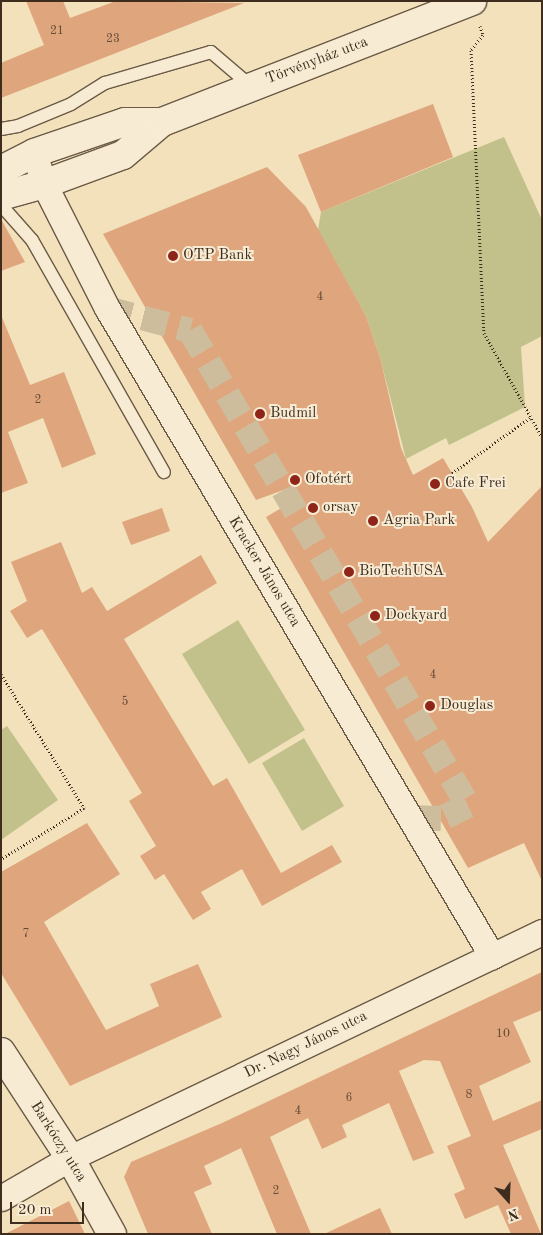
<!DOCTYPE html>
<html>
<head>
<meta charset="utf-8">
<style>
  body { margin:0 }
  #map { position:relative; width:543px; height:1235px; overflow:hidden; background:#f2e1bb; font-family:"Old Standard TT",serif }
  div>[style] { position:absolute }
  .green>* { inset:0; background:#c2c18b }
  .building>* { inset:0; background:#dfa67e }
  .street-tunnel>* { height:25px; margin-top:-12.5px; transform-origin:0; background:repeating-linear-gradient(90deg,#cebd9c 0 25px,transparent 0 37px) }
  .path>* { height:3px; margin-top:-1.5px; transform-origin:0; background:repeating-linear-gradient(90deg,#3e2d1f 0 1px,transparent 0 3.5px) }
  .roads { filter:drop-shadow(1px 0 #6b5a46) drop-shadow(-1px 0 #6b5a46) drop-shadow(0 1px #6b5a46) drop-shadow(0 -1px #6b5a46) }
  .lane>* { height:12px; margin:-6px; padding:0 6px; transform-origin:6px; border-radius:6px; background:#f7ecd3 }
  .street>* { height:25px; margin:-12.5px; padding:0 12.5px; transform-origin:12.5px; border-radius:12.5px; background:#f7ecd3 }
  .secondary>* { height:28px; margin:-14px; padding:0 14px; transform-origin:14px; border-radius:14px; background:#f7ecd3 }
  .dots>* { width:14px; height:14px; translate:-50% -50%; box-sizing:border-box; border:2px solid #f7ecd3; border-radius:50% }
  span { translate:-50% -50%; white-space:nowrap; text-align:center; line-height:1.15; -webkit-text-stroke:4px #f7ecd3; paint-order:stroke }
  .number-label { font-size:12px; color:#664b37 }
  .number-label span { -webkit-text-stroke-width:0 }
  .street-label { font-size:15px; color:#3e2d1f }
  .poi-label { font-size:15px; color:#3e2d1f }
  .left { translate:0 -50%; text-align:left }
  .frame { position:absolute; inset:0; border:2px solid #3e2d1f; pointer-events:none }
  .north { position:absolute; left:483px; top:1175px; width:50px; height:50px; -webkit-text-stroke:4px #f7ecd3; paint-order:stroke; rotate:160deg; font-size:14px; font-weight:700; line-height:20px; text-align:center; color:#3e2d1f }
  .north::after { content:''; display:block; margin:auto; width:18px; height:22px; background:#3e2d1f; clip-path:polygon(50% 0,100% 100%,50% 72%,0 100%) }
  .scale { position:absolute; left:10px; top:1202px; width:74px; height:22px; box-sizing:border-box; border:2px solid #3e2d1f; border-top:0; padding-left:6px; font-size:15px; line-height:18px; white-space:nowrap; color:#3e2d1f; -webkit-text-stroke:4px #f7ecd3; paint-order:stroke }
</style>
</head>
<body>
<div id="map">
  <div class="green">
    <div style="clip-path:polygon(504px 137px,542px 220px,542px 336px,521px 347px,525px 407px,449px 445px,446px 438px,406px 459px,381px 361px,366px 316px,318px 230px,321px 212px)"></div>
    <div style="clip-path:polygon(238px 620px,305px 730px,249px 764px,182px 654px)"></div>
    <div style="clip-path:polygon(7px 726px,58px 800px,1px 840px,1px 730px)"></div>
    <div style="clip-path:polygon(304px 738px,344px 806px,302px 831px,262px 763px)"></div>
  </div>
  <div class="building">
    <div style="clip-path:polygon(26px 1px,63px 1px,70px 18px,116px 1px,244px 3px,1px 98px,1px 63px,44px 45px)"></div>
    <div style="clip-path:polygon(433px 104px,453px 157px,321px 212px,298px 155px)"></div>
    <div style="clip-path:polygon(267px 167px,306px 207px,366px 316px,381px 361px,401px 448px,413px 475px,443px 458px,472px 507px,488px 542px,542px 486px,542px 881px,524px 843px,468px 868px,266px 517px,295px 500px,289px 488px,256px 500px,103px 234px)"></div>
    <div style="clip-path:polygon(1px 219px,25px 262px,1px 271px)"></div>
    <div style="clip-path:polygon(1px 315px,30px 385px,64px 372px,96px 454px,62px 468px,43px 418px,8px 432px,28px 483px,1px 493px)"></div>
    <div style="clip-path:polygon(162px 508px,170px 531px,131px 545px,122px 522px)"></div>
    <div style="clip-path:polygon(61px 542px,82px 593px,92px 587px,107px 611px,201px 555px,217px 583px,124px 639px,213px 786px,227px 778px,281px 873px,332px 845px,342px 862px,262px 906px,242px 869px,201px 892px,211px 909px,193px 920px,164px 874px,155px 880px,140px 856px,156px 846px,129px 801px,142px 793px,42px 629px,27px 638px,10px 611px,27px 601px,11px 562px)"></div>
    <div style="clip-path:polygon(87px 823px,120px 874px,44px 922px,106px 1030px,159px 1006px,150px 984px,198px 964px,222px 1017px,70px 1086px,1px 973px,1px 872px)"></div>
    <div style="clip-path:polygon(542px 972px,542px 1010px,513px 1022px,531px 1062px,479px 1086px,493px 1121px,542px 1100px,542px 1129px,503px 1145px,541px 1234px,511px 1234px,498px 1205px,465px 1219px,454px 1194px,465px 1189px,447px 1146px,471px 1136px,440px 1061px,424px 1060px,399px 1071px,434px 1153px,413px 1161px,389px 1103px,342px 1125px,347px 1137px,322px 1149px,308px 1118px,270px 1137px,311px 1234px,277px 1234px,241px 1148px,204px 1166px,212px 1184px,194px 1192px,212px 1234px,148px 1234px,124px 1177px,131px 1162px,222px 1123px)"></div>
    <div style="clip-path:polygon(69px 1201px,85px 1234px,5px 1234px)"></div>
    <div style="clip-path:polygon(380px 1208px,392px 1234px,324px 1234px)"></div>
  </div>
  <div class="street-tunnel">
    <div style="left:107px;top:308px;width:86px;rotate:14.8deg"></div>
    <div style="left:190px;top:330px;width:550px;rotate:59.66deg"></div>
    <div style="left:468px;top:805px;width:30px;rotate:154deg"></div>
    <div style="left:441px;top:818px;width:32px;rotate:-178deg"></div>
  </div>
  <div class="path">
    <div style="left:480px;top:26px;width:9px;rotate:72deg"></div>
    <div style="left:483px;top:35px;width:19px;rotate:129deg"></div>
    <div style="left:471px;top:50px;width:283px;rotate:87.4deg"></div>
    <div style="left:484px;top:333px;width:119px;rotate:60.9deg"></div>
    <div style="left:452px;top:473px;width:97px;rotate:-35.3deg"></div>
    <div style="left:1px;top:674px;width:158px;rotate:58.2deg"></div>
    <div style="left:84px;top:808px;width:97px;rotate:148.4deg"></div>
  </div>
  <div class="roads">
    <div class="lane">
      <div style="left:1px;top:129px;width:17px;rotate:-10deg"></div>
      <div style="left:18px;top:126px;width:57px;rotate:-22.5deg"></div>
      <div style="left:71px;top:104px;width:40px;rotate:-32deg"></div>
      <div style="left:105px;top:83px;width:110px;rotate:-16.3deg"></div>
      <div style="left:211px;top:52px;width:52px;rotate:40.4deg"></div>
      <div style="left:1px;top:205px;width:47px;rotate:48.5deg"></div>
      <div style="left:32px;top:240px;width:267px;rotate:60.4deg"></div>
    </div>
    <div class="street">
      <div style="left:34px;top:153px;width:33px;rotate:72deg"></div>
      <div style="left:44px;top:184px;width:139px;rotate:63.1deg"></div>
      <div style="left:107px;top:308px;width:754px;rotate:59.28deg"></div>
      <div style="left:1px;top:1198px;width:80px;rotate:-30.1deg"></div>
      <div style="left:70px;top:1158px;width:523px;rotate:-25.59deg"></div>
    </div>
    <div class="secondary">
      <div style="left:1px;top:170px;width:37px;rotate:-27deg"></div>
      <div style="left:34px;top:153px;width:96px;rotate:-18.8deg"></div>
      <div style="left:125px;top:122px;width:37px"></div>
      <div style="left:1px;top:196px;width:45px;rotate:-15.6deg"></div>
      <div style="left:44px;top:184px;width:84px;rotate:-20.2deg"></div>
      <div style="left:123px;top:155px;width:51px;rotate:-40.2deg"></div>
      <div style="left:162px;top:122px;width:333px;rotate:-21.3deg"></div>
      <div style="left:1px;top:1052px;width:126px;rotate:56.9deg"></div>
      <div style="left:70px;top:1158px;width:87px;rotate:61.1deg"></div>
    </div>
  </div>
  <div class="dots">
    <div style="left:173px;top:256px;background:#8f2418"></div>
    <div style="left:260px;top:414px;background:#8f2418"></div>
    <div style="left:295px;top:480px;background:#8f2418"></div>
    <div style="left:435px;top:484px;background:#8f2418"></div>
    <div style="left:313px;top:508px;background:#8f2418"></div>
    <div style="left:373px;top:521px;background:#8f2418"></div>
    <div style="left:349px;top:572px;background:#8f2418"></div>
    <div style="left:375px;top:616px;background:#8f2418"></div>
    <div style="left:430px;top:706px;background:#8f2418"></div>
  </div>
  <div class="number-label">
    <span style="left:57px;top:32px">21</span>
    <span style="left:113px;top:40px">23</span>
    <span style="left:320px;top:298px">4</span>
    <span style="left:38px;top:401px">2</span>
    <span style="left:433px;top:676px">4</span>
    <span style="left:125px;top:703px">5</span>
    <span style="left:26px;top:935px">7</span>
    <span style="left:503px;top:1035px">10</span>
    <span style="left:469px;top:1096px">8</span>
    <span style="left:349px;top:1099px">6</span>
    <span style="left:298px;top:1112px">4</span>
    <span style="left:276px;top:1192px">2</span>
  </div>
  <div class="street-label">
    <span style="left:317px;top:61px;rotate:-21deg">Törvényház utca</span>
    <span style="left:264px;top:572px;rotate:59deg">Kracker János utca</span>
    <span style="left:306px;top:1045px;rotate:-26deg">Dr. Nagy János utca</span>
    <span style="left:58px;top:1142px;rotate:58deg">Barkóczy utca</span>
  </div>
  <div class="poi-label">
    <span class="left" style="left:183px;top:256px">OTP Bank</span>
    <span class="left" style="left:270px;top:414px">Budmil</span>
    <span class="left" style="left:305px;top:480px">Ofotért</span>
    <span class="left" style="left:445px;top:484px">Cafe Frei</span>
    <span class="left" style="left:323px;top:508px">orsay</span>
    <span class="left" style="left:383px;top:521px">Agria Park</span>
    <span class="left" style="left:359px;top:572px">BioTechUSA</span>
    <span class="left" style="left:385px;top:616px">Dockyard</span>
    <span class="left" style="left:440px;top:706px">Douglas</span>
  </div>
  <div class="frame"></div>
  <div class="north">N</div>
  <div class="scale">20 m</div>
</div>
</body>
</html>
